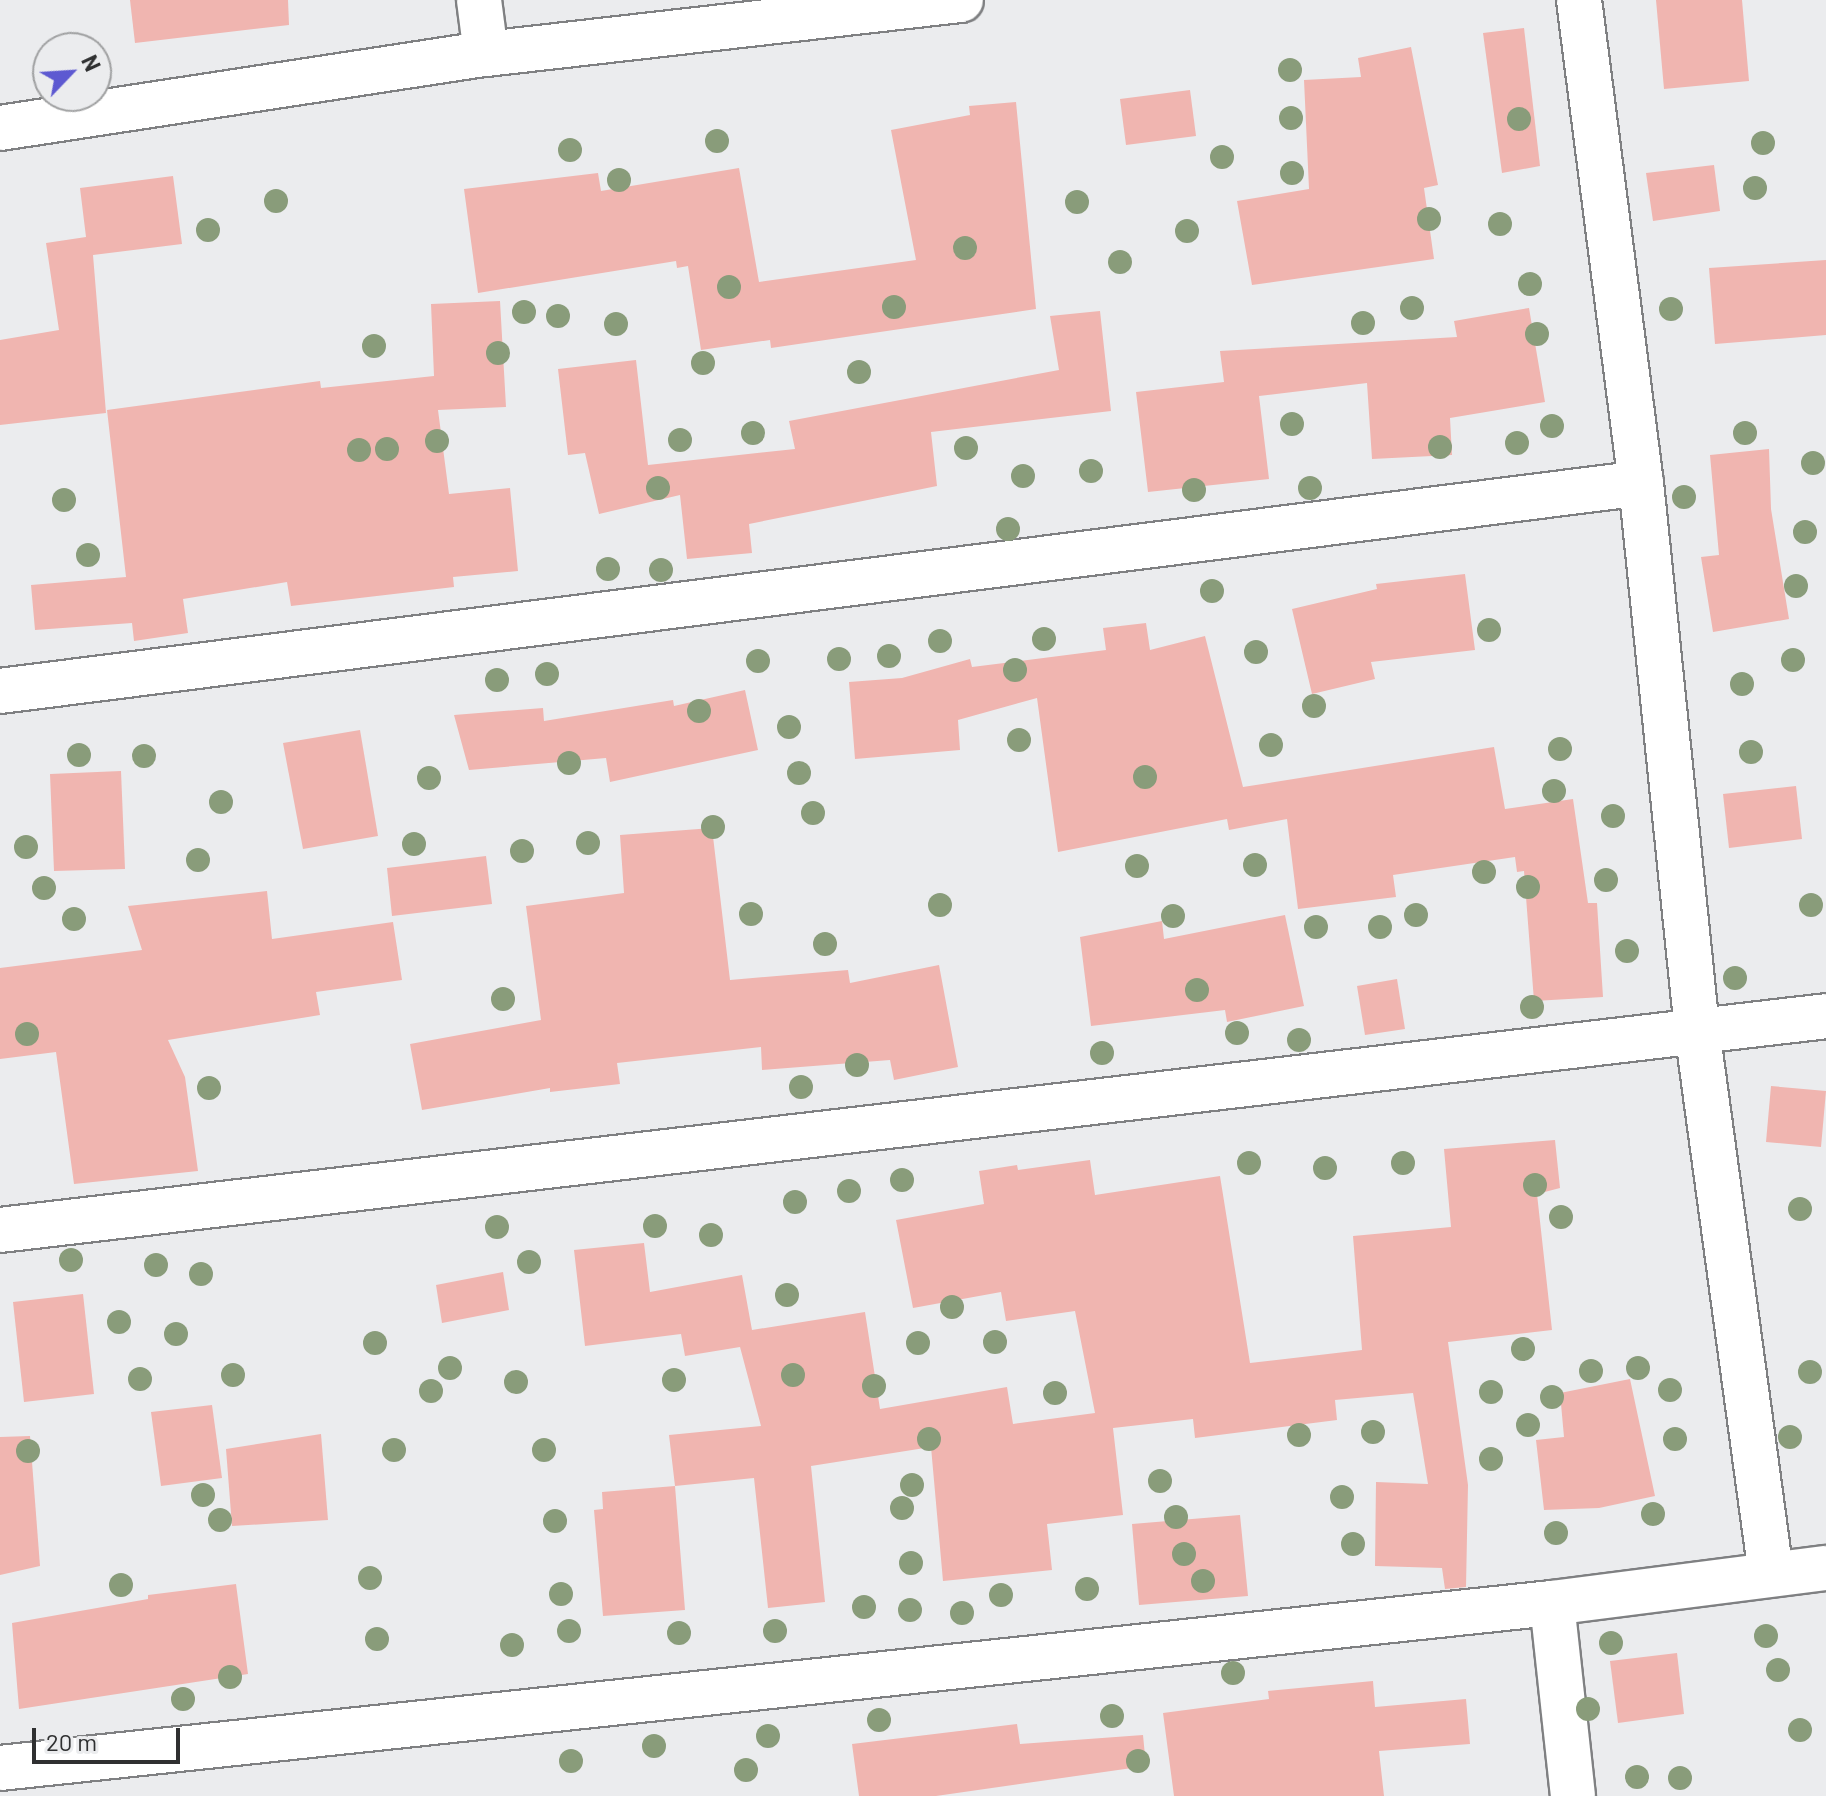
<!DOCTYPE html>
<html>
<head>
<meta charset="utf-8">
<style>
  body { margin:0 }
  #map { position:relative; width:1826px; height:1796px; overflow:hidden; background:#ebecee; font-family:Barlow,sans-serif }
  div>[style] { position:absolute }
  .building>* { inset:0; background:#f0b5b0 }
  .roads { filter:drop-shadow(2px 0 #7f8082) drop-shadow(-2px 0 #7f8082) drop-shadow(0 2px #7f8082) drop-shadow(0 -2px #7f8082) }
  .street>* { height:44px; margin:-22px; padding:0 22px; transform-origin:22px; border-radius:22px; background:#fff }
  .trees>* { width:24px; height:24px; margin:-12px; border-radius:50%; background:#899c7a }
  span { translate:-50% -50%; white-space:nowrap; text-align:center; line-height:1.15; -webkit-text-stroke:6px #ebecee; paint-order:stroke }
  .north { position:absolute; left:32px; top:32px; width:80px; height:80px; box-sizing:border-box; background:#ebecee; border:2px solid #a0a1a2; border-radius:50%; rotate:65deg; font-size:22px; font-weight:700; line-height:32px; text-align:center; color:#2f3031 }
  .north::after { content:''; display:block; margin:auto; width:28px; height:36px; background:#5d59d1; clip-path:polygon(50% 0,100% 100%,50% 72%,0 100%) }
  .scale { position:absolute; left:32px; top:1728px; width:148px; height:36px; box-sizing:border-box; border:4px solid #2f3031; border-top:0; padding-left:10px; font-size:24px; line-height:28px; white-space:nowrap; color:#2f3031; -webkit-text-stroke:6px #ebecee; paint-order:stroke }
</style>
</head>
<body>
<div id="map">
  <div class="building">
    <div style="clip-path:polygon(130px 0,288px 0,289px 25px,135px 43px)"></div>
    <div style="clip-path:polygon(1656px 0,1742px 0,1749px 81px,1664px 89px)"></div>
    <div style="clip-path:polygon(1524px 28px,1540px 166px,1502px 173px,1483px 33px)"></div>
    <div style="clip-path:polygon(1411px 47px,1438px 185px,1424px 188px,1434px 259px,1252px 285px,1237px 201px,1309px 189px,1304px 80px,1361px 77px,1358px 58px)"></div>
    <div style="clip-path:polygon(1190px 90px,1196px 136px,1126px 145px,1120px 99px)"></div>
    <div style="clip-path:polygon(1016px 102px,1036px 309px,771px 348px,770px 340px,701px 350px,688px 266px,677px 268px,676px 261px,478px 293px,464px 189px,598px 173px,601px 191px,739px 168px,759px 282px,916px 260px,891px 130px,970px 115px,969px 106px)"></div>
    <div style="clip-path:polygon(1714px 165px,1720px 211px,1653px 221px,1646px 173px)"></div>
    <div style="clip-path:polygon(173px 176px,182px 244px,93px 255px,106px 413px,0 425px,0 340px,59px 330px,46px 243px,86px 237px,80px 188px)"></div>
    <div style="clip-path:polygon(1826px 260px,1826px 335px,1715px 344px,1709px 268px)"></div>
    <div style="clip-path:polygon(500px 301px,506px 407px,438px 410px,449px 494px,510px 488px,518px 571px,453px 577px,454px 587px,291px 606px,287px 582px,183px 599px,188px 633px,134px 641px,132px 623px,35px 630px,31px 585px,126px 577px,107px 410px,320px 381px,321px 388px,434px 376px,431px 304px)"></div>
    <div style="clip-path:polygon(1529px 308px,1545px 402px,1450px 418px,1452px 455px,1372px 459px,1367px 383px,1259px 396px,1269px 479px,1148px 492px,1136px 392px,1224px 382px,1220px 351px,1457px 337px,1454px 321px)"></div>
    <div style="clip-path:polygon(1100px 311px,1111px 411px,931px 432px,937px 486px,749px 524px,752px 553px,687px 559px,680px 495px,599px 514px,585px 453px,568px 455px,558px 369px,636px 360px,648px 465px,795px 449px,789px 421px,1059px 370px,1050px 316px)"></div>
    <div style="clip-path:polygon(1769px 449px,1771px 509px,1789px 619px,1713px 632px,1701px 557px,1719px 555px,1710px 455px)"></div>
    <div style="clip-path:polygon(1465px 574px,1475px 650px,1371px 662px,1375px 679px,1312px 694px,1292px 609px,1377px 589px,1376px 584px)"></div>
    <div style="clip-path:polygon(1146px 623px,1150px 650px,1205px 636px,1243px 787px,1494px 747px,1505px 809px,1573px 799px,1588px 903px,1597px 903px,1603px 997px,1534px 1001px,1524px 871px,1517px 872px,1515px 857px,1393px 875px,1396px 897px,1298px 909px,1287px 819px,1229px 830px,1227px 819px,1058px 852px,1037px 698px,958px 720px,960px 750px,855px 759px,849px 682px,902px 678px,970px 659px,972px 667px,1106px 650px,1103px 628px)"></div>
    <div style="clip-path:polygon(745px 690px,758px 750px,610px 782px,606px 758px,469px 770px,454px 715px,543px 708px,544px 721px,673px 700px,674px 706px)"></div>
    <div style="clip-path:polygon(360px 730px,378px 836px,303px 849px,283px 743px)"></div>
    <div style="clip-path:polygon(121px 771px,125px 869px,54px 871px,50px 774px)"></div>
    <div style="clip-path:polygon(1796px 786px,1802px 839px,1729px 848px,1723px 794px)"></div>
    <div style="clip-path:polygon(712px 828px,730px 980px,848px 970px,850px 983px,939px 965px,958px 1067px,894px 1080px,890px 1060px,762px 1070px,761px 1047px,617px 1063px,620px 1084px,550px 1092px,550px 1088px,422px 1110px,410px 1044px,541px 1020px,526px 906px,624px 893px,620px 835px)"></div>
    <div style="clip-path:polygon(486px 856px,492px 904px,392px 916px,387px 868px)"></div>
    <div style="clip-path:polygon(267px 891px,272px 939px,393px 922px,402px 980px,316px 992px,320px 1015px,168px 1040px,185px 1077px,198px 1171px,74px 1184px,56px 1052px,0 1059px,0 968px,142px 950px,128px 906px)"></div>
    <div style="clip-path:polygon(1285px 915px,1304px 1006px,1227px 1022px,1225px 1010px,1091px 1026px,1080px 937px,1162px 921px,1164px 939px)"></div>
    <div style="clip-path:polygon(1397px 979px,1405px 1029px,1365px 1035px,1357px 986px)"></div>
    <div style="clip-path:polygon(1771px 1086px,1826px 1091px,1821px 1147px,1766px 1142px)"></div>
    <div style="clip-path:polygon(1555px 1140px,1560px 1188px,1537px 1194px,1552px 1330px,1448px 1342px,1468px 1485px,1466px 1587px,1445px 1589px,1442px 1568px,1375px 1566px,1376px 1482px,1428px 1484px,1413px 1393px,1335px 1400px,1337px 1420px,1195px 1438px,1193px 1419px,1113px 1428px,1123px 1515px,1047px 1524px,1052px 1570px,943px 1581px,931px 1447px,811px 1466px,825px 1602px,768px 1608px,754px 1478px,675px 1486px,669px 1435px,761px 1426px,740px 1347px,685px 1356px,681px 1334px,585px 1346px,574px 1250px,644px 1243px,650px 1292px,742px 1275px,752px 1330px,865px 1312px,880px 1409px,1007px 1387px,1013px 1424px,1095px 1413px,1075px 1311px,1006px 1321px,1001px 1292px,913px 1308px,896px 1220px,984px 1204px,979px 1171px,1017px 1165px,1018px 1170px,1090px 1160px,1095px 1195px,1220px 1176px,1250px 1363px,1362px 1350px,1353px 1236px,1451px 1227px,1444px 1149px)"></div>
    <div style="clip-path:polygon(503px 1272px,509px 1310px,442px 1323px,436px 1285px)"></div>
    <div style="clip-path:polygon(83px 1294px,94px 1394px,24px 1402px,13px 1302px)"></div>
    <div style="clip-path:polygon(1630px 1379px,1655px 1496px,1599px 1508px,1544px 1510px,1536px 1440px,1564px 1437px,1560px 1393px)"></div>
    <div style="clip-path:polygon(212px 1405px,222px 1478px,161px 1486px,151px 1412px)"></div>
    <div style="clip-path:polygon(321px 1434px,328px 1520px,232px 1526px,226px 1449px)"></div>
    <div style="clip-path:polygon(30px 1436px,40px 1566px,0 1575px,0 1437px)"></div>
    <div style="clip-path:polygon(675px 1486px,685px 1610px,603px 1616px,594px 1510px,603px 1509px,602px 1492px)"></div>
    <div style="clip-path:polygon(1240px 1515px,1248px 1596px,1139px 1605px,1132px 1524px)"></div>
    <div style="clip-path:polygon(236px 1584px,248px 1674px,19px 1709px,12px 1623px,148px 1599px,148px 1595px)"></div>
    <div style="clip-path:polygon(1677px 1653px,1684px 1714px,1618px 1723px,1610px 1661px)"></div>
    <div style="clip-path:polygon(1373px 1681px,1375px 1707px,1466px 1699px,1470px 1744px,1379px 1751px,1384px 1796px,1174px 1796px,1163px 1713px,1269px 1699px,1268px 1691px)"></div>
    <div style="clip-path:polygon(1017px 1724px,1020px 1744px,1143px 1735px,1146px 1766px,936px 1796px,859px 1796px,852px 1744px)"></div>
  </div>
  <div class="roads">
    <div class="street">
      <div style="left:479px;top:0;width:54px;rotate:82.6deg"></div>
      <div style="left:1579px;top:0;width:487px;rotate:82.7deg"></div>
      <div style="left:1641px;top:483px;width:550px;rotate:84.15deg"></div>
      <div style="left:1697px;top:1030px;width:549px;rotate:82.25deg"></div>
      <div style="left:0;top:128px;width:492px;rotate:-8.7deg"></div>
      <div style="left:486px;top:54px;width:478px;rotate:-6.5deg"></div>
      <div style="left:0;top:691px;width:1654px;rotate:-7.22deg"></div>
      <div style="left:0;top:1230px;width:1838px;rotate:-6.68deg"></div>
      <div style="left:1552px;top:1603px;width:194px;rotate:83.8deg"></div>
      <div style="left:0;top:1768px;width:1561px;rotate:-6.07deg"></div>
      <div style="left:1552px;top:1603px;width:276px;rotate:-7.3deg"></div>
    </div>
  </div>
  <div class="trees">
    <div style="left:1290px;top:70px"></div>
    <div style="left:1291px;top:118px"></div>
    <div style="left:1519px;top:119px"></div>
    <div style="left:717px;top:141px"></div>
    <div style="left:1763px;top:143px"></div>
    <div style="left:570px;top:150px"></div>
    <div style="left:1222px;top:157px"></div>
    <div style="left:1292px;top:173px"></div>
    <div style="left:619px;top:180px"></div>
    <div style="left:1755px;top:188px"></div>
    <div style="left:276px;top:201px"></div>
    <div style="left:1077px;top:202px"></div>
    <div style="left:1429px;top:219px"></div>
    <div style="left:1500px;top:224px"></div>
    <div style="left:208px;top:230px"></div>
    <div style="left:1187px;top:231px"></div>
    <div style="left:965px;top:248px"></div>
    <div style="left:1120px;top:262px"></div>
    <div style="left:1530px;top:284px"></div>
    <div style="left:729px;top:287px"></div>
    <div style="left:894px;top:307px"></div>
    <div style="left:1412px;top:308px"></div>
    <div style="left:1671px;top:309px"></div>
    <div style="left:524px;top:312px"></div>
    <div style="left:558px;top:316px"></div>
    <div style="left:1363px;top:323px"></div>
    <div style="left:616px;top:324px"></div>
    <div style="left:1537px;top:334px"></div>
    <div style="left:374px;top:346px"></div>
    <div style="left:498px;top:353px"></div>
    <div style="left:703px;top:363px"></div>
    <div style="left:859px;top:372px"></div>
    <div style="left:1292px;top:424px"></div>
    <div style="left:1552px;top:426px"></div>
    <div style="left:753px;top:433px"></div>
    <div style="left:1745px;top:433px"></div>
    <div style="left:680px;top:440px"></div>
    <div style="left:437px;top:441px"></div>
    <div style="left:1517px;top:443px"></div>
    <div style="left:1440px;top:447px"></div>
    <div style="left:966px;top:448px"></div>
    <div style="left:387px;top:449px"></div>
    <div style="left:359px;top:450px"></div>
    <div style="left:1813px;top:463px"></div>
    <div style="left:1091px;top:471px"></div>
    <div style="left:1023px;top:476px"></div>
    <div style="left:658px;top:488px"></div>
    <div style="left:1310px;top:488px"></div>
    <div style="left:1194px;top:490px"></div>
    <div style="left:1684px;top:497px"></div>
    <div style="left:64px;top:500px"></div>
    <div style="left:1008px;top:529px"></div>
    <div style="left:1805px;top:532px"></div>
    <div style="left:88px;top:555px"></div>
    <div style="left:608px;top:569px"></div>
    <div style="left:661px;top:570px"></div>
    <div style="left:1796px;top:586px"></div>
    <div style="left:1212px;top:591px"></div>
    <div style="left:1489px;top:630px"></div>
    <div style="left:1044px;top:639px"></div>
    <div style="left:940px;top:641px"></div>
    <div style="left:1256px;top:652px"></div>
    <div style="left:889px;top:656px"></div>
    <div style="left:839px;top:659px"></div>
    <div style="left:1793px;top:660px"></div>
    <div style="left:758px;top:661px"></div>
    <div style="left:1015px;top:670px"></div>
    <div style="left:547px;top:674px"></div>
    <div style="left:497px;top:680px"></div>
    <div style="left:1742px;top:684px"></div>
    <div style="left:1314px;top:706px"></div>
    <div style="left:699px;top:711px"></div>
    <div style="left:789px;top:727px"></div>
    <div style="left:1019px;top:740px"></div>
    <div style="left:1271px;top:745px"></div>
    <div style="left:1560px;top:749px"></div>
    <div style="left:1751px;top:752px"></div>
    <div style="left:79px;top:755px"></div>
    <div style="left:144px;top:756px"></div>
    <div style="left:569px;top:763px"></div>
    <div style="left:799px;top:773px"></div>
    <div style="left:1145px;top:777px"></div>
    <div style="left:429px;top:778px"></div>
    <div style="left:1554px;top:791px"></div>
    <div style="left:221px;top:802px"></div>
    <div style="left:813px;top:813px"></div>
    <div style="left:1613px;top:816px"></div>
    <div style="left:713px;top:827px"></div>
    <div style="left:588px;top:843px"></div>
    <div style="left:414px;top:844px"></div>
    <div style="left:26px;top:847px"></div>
    <div style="left:522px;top:851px"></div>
    <div style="left:198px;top:860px"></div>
    <div style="left:1255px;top:865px"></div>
    <div style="left:1137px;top:866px"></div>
    <div style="left:1484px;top:872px"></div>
    <div style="left:1606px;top:880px"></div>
    <div style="left:1528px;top:887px"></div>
    <div style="left:44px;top:888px"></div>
    <div style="left:940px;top:905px"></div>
    <div style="left:1811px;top:905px"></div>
    <div style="left:751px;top:914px"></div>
    <div style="left:1416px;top:915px"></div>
    <div style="left:1173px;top:916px"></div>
    <div style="left:74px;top:919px"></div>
    <div style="left:1316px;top:927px"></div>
    <div style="left:1380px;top:927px"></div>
    <div style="left:825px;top:944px"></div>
    <div style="left:1627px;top:951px"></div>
    <div style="left:1735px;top:978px"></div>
    <div style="left:1197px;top:990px"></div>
    <div style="left:503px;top:999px"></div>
    <div style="left:1532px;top:1007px"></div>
    <div style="left:1237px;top:1033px"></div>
    <div style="left:27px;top:1034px"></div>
    <div style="left:1299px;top:1040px"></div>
    <div style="left:1102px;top:1053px"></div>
    <div style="left:857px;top:1065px"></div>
    <div style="left:801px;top:1087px"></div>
    <div style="left:209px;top:1088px"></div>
    <div style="left:1249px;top:1163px"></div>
    <div style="left:1403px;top:1163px"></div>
    <div style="left:1325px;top:1168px"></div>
    <div style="left:902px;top:1180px"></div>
    <div style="left:1535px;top:1185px"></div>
    <div style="left:849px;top:1191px"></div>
    <div style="left:795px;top:1202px"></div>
    <div style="left:1800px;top:1209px"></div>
    <div style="left:1561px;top:1217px"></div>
    <div style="left:655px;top:1226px"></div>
    <div style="left:497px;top:1227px"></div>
    <div style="left:711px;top:1235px"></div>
    <div style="left:71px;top:1260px"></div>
    <div style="left:529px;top:1262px"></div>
    <div style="left:156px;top:1265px"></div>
    <div style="left:201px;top:1274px"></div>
    <div style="left:787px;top:1295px"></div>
    <div style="left:952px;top:1307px"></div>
    <div style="left:119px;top:1322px"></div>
    <div style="left:176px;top:1334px"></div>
    <div style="left:995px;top:1342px"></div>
    <div style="left:375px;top:1343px"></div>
    <div style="left:918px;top:1343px"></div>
    <div style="left:1523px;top:1349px"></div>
    <div style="left:450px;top:1368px"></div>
    <div style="left:1638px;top:1368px"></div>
    <div style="left:1591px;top:1371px"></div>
    <div style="left:1810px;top:1372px"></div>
    <div style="left:233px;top:1375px"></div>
    <div style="left:793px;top:1375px"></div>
    <div style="left:140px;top:1379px"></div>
    <div style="left:674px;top:1380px"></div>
    <div style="left:516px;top:1382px"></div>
    <div style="left:874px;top:1386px"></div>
    <div style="left:1670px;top:1390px"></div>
    <div style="left:431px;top:1391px"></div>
    <div style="left:1491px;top:1392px"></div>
    <div style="left:1055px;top:1393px"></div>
    <div style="left:1552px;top:1397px"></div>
    <div style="left:1528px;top:1425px"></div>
    <div style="left:1373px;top:1432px"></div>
    <div style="left:1299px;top:1435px"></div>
    <div style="left:1790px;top:1437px"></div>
    <div style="left:929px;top:1439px"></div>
    <div style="left:1675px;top:1439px"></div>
    <div style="left:394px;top:1450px"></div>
    <div style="left:544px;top:1450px"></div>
    <div style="left:28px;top:1451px"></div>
    <div style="left:1491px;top:1459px"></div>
    <div style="left:1160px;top:1481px"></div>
    <div style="left:912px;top:1485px"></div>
    <div style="left:203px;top:1495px"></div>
    <div style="left:1342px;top:1497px"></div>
    <div style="left:902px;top:1508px"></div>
    <div style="left:1653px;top:1514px"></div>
    <div style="left:1176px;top:1517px"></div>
    <div style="left:220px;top:1520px"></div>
    <div style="left:555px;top:1521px"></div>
    <div style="left:1556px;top:1533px"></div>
    <div style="left:1353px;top:1544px"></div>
    <div style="left:1184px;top:1554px"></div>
    <div style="left:911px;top:1563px"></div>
    <div style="left:370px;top:1578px"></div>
    <div style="left:1203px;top:1581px"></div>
    <div style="left:121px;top:1585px"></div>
    <div style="left:1087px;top:1589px"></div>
    <div style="left:561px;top:1594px"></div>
    <div style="left:1001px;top:1595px"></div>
    <div style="left:864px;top:1607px"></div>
    <div style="left:910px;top:1610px"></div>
    <div style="left:962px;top:1613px"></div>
    <div style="left:569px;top:1631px"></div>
    <div style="left:775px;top:1631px"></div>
    <div style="left:679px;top:1633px"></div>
    <div style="left:1766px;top:1636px"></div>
    <div style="left:377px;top:1639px"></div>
    <div style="left:1611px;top:1643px"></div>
    <div style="left:512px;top:1645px"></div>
    <div style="left:1778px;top:1670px"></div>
    <div style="left:1233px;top:1673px"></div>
    <div style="left:230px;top:1677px"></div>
    <div style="left:183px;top:1699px"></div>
    <div style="left:1588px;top:1709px"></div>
    <div style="left:1112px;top:1716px"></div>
    <div style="left:879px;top:1720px"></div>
    <div style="left:1800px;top:1730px"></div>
    <div style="left:768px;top:1736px"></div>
    <div style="left:654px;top:1746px"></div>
    <div style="left:571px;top:1761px"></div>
    <div style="left:1138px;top:1761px"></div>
    <div style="left:746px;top:1770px"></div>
    <div style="left:1637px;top:1777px"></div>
    <div style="left:1680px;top:1778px"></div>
  </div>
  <div class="north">N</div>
  <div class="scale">20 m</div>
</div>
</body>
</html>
